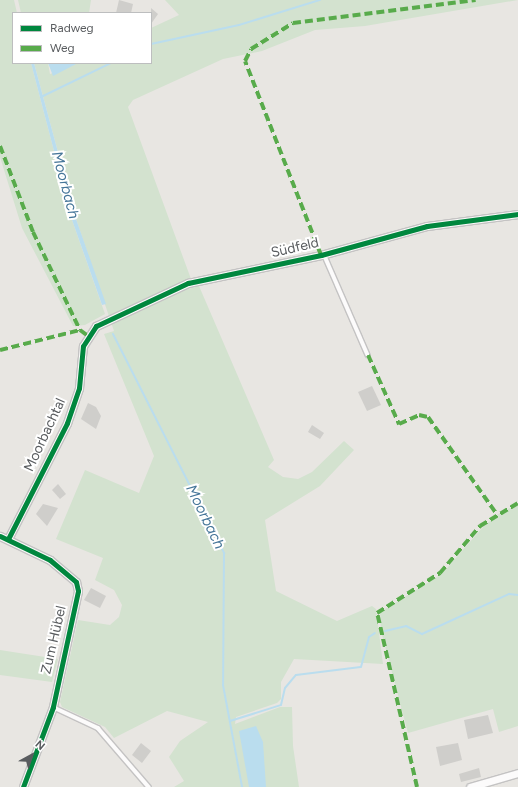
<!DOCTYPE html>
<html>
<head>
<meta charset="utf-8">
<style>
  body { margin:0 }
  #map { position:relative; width:518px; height:787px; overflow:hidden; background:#e8e6e2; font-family:Figtree,sans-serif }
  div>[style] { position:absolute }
  .green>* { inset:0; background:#d3e2cf }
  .water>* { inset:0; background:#baddee }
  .stream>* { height:2px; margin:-1px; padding:0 1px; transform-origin:1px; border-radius:1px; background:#baddee }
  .building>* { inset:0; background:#cfcecb }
  .roads { filter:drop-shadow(1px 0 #c4c3c3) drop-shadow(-1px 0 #c4c3c3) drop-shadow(0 1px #c4c3c3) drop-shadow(0 -1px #c4c3c3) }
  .lane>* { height:3.5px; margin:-1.75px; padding:0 1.75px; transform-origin:1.75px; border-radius:1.75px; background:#fcfbfb }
  .street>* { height:7px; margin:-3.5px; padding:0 3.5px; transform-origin:3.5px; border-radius:3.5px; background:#fcfbfb }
  .quiet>* { height:4px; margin-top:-2px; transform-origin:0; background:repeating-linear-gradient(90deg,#58ab4b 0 8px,transparent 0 12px) }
  .cycleway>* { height:5px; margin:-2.5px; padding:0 2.5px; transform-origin:2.5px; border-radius:2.5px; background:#00873e }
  span { translate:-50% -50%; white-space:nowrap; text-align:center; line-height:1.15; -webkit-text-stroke:4px #fff; paint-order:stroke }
  .street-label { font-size:14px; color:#595c5f }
  .water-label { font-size:15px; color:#467699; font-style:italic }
  .legend { position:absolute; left:12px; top:12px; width:140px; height:52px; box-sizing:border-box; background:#fff; border:1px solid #bdbebf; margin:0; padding:5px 7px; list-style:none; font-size:12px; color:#595c5f }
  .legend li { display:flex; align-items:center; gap:8px; height:20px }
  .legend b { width:20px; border:1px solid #bdbebf }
  .north { position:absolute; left:12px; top:735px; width:40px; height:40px; -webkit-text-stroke:3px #fff; paint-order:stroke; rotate:40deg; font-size:11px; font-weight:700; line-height:16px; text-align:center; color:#595c5f }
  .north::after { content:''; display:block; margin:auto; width:14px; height:18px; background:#595c5f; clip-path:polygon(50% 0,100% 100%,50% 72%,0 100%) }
</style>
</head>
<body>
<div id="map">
  <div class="green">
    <div style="clip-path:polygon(0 0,14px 0,17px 13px,13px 13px,13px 63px,31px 63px,72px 220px,105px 314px,85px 325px,73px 326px,22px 228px,0 157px)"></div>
    <div style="clip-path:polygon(18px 0,91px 0,89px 13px,21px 13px)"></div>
    <div style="clip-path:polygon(165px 0,518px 0,365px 26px,315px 30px,262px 51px,223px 59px,133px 100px,128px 107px,191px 279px,179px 283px,181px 291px,199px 286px,274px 460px,268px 467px,283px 477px,298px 479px,312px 472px,344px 441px,354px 450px,320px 486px,265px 520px,276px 591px,337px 621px,372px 606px,376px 609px,383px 664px,294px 659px,281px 682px,281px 699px,277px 703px,236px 717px,235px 724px,280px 707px,292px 707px,293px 746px,299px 787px,174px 787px,184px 781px,169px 757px,180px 741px,208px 722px,167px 711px,114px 738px,105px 727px,62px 707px,60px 702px,78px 620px,110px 625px,119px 617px,122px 605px,114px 590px,95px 580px,103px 558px,56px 539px,85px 470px,139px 493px,154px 456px,104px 334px,114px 331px,76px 219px,34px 63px,48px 63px,50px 74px,78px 63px,151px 63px,151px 28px,179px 15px)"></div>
    <div style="clip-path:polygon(518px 504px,518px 726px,499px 732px,493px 709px,408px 733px,381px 631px,380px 612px,442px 574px,482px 528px,498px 514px)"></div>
    <div style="clip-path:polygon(0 650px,58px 659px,52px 682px,0 675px)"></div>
  </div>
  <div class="water">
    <div style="clip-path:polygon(31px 63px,34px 63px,76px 219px,106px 304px,102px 305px,72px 220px)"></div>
    <div style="clip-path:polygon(48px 63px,78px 63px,53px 76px)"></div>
    <div style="clip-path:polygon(256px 726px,263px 742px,266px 787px,249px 787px,239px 731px)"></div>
  </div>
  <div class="stream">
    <div style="left:151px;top:44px;width:90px;rotate:-12.2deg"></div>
    <div style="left:239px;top:25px;width:85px;rotate:-17.2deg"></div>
    <div style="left:41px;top:97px;width:78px;rotate:-25.9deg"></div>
    <div style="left:113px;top:334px;width:246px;rotate:63.1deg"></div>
    <div style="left:224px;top:553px;width:132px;rotate:90.4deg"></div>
    <div style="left:223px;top:685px;width:104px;rotate:79.4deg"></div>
    <div style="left:385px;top:631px;width:22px;rotate:-13deg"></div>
    <div style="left:406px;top:626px;width:18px;rotate:27deg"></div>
    <div style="left:422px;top:634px;width:96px;rotate:-24.7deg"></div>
    <div style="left:509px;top:594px;width:9px;rotate:6deg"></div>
    <div style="left:230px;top:721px;width:53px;rotate:-17.4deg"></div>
    <div style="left:281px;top:705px;width:17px;rotate:-77deg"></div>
    <div style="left:285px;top:688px;width:17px;rotate:-50deg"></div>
    <div style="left:296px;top:675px;width:65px;rotate:-7deg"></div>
    <div style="left:361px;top:667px;width:31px;rotate:-75deg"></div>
    <div style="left:369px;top:637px;width:7px;rotate:-34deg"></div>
  </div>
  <div class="building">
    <div style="clip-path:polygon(119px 0,133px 4px,131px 13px,116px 13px)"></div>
    <div style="clip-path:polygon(151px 8px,158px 14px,151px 24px)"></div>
    <div style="clip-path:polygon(372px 386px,381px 405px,367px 411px,358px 392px)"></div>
    <div style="clip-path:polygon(88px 403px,96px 407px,101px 416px,96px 429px,81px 419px)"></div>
    <div style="clip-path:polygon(312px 425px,324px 433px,320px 439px,308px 432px)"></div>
    <div style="clip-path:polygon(58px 484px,66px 494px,60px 499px,52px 490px)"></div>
    <div style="clip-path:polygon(43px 504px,58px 508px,47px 526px,36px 514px)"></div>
    <div style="clip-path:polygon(91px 588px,106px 596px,100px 608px,84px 600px)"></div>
    <div style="clip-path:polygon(488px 715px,493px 733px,468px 739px,464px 720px)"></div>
    <div style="clip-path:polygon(141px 743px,151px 751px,142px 763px,132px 755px)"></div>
    <div style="clip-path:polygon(458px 743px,462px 760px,440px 766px,436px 747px)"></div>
    <div style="clip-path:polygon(479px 768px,481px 777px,461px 782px,459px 774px)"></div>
  </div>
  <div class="roads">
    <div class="lane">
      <div style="left:324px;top:254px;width:110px;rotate:66.5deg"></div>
      <div style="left:53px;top:707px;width:50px;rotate:25deg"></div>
      <div style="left:98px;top:728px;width:78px;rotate:49.2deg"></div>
    </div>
    <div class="street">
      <div style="left:0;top:536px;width:55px;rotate:25.6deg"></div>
      <div style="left:50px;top:560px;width:34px;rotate:40deg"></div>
      <div style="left:76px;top:582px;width:9px;rotate:77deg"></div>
      <div style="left:78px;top:591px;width:119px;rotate:102.2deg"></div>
      <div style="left:53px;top:707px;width:85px;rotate:110.6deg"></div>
      <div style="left:8px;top:539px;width:130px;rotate:-63deg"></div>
      <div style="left:67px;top:423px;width:37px;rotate:-71deg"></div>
      <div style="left:79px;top:388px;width:42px;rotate:-84.6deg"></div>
      <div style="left:83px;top:346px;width:24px;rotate:-57deg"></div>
      <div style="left:96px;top:326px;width:102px;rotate:-25.1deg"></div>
      <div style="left:188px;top:283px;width:136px;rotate:-11.9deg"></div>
      <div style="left:321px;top:255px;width:110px;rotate:-15.3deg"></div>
      <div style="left:427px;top:226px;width:92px;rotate:-7.5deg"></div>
      <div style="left:470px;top:787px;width:50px;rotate:-16.3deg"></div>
    </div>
  </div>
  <div class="quiet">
    <div style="left:0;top:146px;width:92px;rotate:69deg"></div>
    <div style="left:33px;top:232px;width:109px;rotate:64.4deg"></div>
    <div style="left:80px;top:330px;width:9px;rotate:36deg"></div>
    <div style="left:321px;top:255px;width:208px;rotate:-111.4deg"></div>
    <div style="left:245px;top:61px;width:13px;rotate:-63deg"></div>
    <div style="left:251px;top:49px;width:49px;rotate:-31.8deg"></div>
    <div style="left:293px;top:23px;width:184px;rotate:-7.2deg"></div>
    <div style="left:0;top:350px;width:82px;rotate:-14deg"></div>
    <div style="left:368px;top:355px;width:76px;rotate:65.8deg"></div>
    <div style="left:399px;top:424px;width:22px;rotate:-24deg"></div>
    <div style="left:419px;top:415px;width:9px;rotate:13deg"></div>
    <div style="left:428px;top:417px;width:118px;rotate:54.7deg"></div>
    <div style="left:417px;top:787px;width:179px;rotate:-102.9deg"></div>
    <div style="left:377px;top:613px;width:75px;rotate:-32.4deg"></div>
    <div style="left:440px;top:573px;width:62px;rotate:-49.6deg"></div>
    <div style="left:480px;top:526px;width:44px;rotate:-31.2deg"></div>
  </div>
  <div class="cycleway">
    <div style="left:0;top:536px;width:55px;rotate:25.6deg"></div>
    <div style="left:50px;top:560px;width:34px;rotate:40deg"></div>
    <div style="left:76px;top:582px;width:9px;rotate:77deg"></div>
    <div style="left:78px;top:591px;width:119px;rotate:102.2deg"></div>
    <div style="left:53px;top:707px;width:85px;rotate:110.6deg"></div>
    <div style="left:8px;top:539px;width:130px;rotate:-63deg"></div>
    <div style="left:67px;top:423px;width:37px;rotate:-71deg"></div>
    <div style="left:79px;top:388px;width:42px;rotate:-84.6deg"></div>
    <div style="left:83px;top:346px;width:24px;rotate:-57deg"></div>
    <div style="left:96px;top:326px;width:102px;rotate:-25.1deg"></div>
    <div style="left:188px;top:283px;width:136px;rotate:-11.9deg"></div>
    <div style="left:321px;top:255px;width:110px;rotate:-15.3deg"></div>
    <div style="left:427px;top:226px;width:92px;rotate:-7.5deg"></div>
  </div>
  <div class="street-label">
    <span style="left:295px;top:248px;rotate:-13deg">Südfeld</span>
    <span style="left:45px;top:435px;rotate:-65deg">Moorbachtal</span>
    <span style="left:54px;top:640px;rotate:-77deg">Zum Hübel</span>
  </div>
  <div class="water-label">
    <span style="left:65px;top:185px;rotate:75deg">Moorbach</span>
    <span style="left:205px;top:517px;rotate:64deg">Moorbach</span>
  </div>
  <ul class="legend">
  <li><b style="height:5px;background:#00873e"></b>Radweg</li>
  <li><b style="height:5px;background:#58ab4b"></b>Weg</li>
  </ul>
  <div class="north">N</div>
</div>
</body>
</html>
